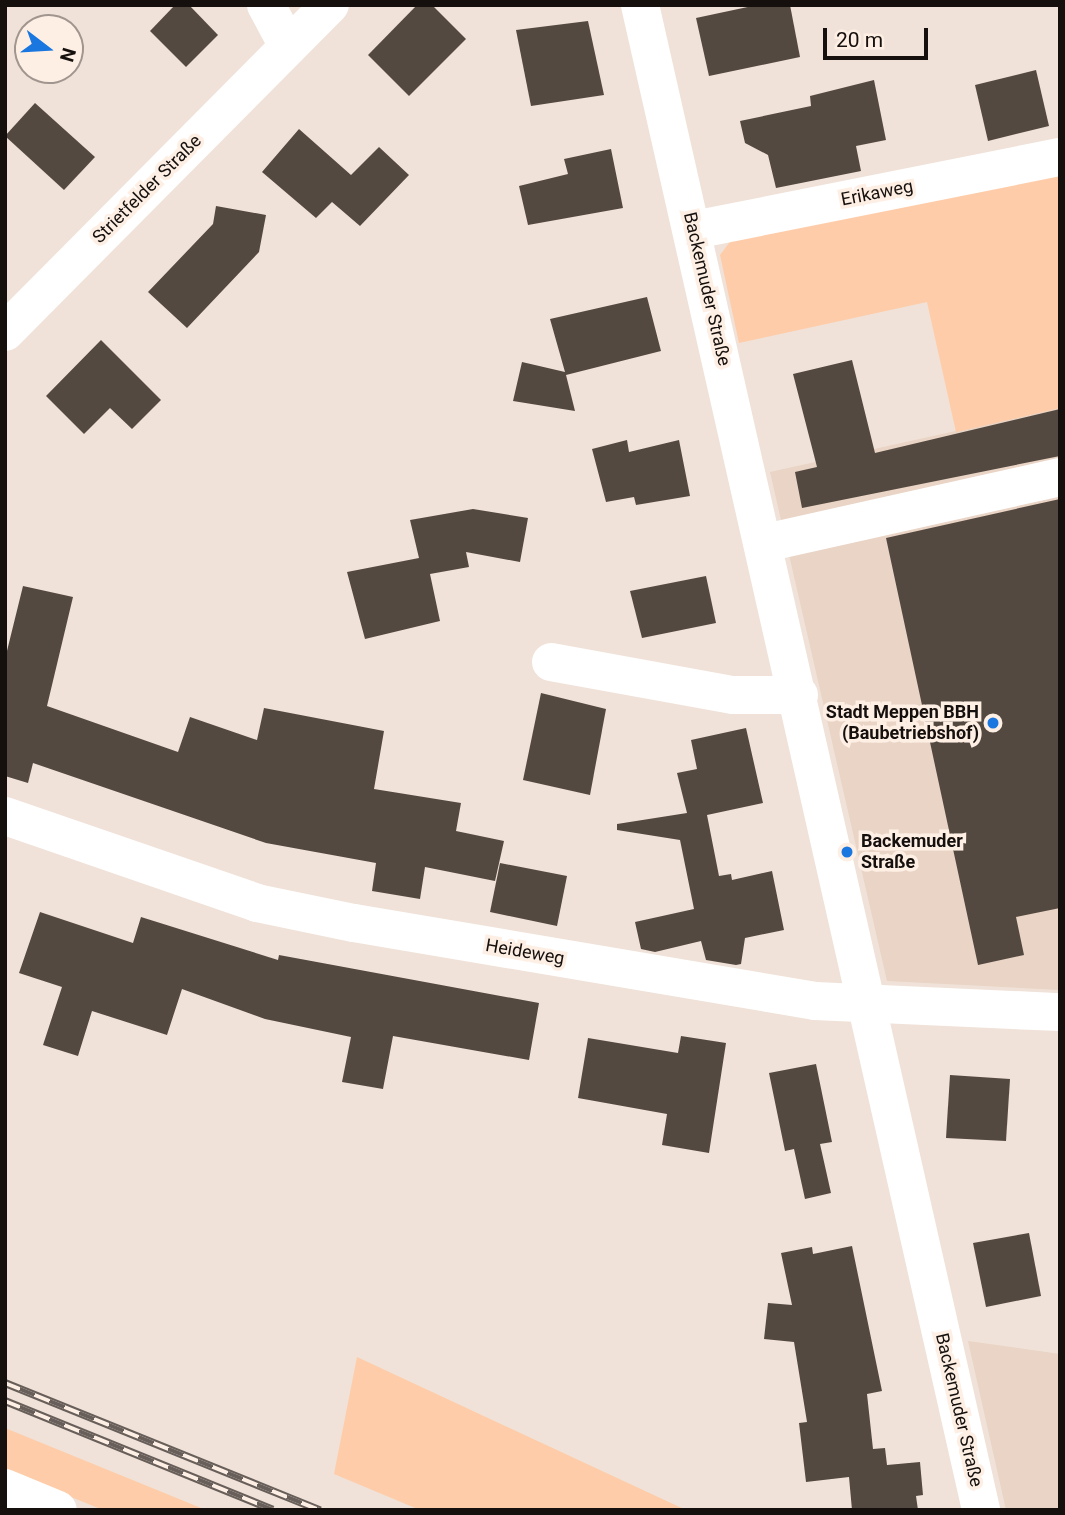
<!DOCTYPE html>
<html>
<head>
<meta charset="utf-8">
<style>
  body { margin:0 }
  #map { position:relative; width:1065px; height:1515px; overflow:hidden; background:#f0e2d8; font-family:Roboto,sans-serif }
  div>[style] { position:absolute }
  .built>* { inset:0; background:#e9d4c5 }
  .green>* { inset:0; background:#fecca8 }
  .building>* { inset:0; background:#544940 }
  .minor>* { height:38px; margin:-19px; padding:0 19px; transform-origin:19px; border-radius:19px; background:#fff }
  .rail>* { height:8px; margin-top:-4px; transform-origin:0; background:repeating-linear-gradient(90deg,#feefe5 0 16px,#685f5a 0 32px); box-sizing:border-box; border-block:2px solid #685f5a }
  .dots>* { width:19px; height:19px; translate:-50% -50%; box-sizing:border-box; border:4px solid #feefe5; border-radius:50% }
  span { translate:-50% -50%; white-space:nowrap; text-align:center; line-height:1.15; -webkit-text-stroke:7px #feefe5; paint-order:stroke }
  .street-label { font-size:18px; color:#15100d }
  .poi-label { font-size:18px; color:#15100d; font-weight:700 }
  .right { translate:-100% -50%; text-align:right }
  .left { translate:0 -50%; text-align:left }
  .frame { position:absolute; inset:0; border:7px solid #15100d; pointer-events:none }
  .north { position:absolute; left:14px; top:14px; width:70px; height:70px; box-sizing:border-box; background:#feefe5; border:2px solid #a1968f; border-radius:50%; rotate:107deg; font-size:19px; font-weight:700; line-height:28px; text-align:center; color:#15100d }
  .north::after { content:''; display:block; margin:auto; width:24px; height:32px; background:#1a77e0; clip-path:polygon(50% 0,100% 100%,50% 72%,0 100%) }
  .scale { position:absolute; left:823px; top:28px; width:105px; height:32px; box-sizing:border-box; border:4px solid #15100d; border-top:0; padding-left:9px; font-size:21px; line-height:24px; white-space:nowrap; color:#15100d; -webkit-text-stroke:5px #feefe5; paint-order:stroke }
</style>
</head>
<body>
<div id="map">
  <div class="built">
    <div style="clip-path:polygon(1060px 408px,1060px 990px,887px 981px,770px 472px)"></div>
    <div style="clip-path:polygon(968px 1341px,1060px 1354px,1060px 1510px,1006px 1510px)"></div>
  </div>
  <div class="green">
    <div style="clip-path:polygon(1060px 171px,1060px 408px,956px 432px,927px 302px,739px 343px,720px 255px,732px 239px)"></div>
    <div style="clip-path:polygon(357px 1357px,686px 1510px,420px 1510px,334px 1474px)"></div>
    <div style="clip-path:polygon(5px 1428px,206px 1510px,103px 1510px,5px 1470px)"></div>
  </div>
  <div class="building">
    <div style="clip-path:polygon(175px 5px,189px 5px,218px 35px,186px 67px,150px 31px)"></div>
    <div style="clip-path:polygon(417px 5px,432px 5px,466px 39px,409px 96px,368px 55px)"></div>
    <div style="clip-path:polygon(757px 5px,790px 5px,800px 57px,709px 76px,696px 18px)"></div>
    <div style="clip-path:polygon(588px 21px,604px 95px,531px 106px,516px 30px)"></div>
    <div style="clip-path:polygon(1036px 70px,1049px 126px,988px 141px,975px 85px)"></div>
    <div style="clip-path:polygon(874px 80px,886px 140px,856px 146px,861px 171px,776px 188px,768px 155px,745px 143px,740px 121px,811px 106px,810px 96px)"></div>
    <div style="clip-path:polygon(35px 103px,95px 157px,64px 190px,5px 136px)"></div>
    <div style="clip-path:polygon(299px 129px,351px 175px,379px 147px,409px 175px,360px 226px,332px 202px,316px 218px,262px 172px)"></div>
    <div style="clip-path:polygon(611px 149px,623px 208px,528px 225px,519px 186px,568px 174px,564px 159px)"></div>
    <div style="clip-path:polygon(216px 206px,266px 215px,259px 252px,187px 328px,148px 292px,213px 224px)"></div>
    <div style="clip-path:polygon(647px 297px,661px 351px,566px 375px,575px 411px,513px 401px,522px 362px,565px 372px,550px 319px)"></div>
    <div style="clip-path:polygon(101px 340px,161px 400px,132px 429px,110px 408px,84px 434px,46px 396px)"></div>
    <div style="clip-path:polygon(852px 360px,875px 453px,1060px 409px,1060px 456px,802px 508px,795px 472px,817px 467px,793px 374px)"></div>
    <div style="clip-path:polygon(627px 440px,629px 452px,679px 440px,690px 496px,636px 505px,634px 497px,606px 502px,592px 449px)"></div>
    <div style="clip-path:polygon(1060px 499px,1060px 908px,1016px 917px,1024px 955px,978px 965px,886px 538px)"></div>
    <div style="clip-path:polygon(473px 509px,528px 518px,520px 562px,466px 552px,469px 567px,430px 574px,440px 621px,365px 639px,347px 572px,419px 558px,410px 520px)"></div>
    <div style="clip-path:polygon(706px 576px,716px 623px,642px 638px,630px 591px)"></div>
    <div style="clip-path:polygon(23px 586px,73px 597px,47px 706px,178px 752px,190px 717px,257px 740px,264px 708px,384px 731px,374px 789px,461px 803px,456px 831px,504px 841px,495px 881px,425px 867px,420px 899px,372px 891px,376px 863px,266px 843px,33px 763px,28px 783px,5px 776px,5px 659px)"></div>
    <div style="clip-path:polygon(541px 693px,606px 709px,590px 795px,523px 780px)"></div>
    <div style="clip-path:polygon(746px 728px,763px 803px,707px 815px,719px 876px,731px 874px,732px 880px,772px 871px,784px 930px,745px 938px,741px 964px,736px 965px,706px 960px,701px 941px,655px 952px,641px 949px,635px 922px,694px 909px,680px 840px,617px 830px,617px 824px,687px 813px,677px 773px,697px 769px,691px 740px)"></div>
    <div style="clip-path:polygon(500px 863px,567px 876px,557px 926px,490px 912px)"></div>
    <div style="clip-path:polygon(40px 912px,133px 943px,141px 917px,278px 960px,279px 955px,539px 1003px,529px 1060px,393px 1036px,383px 1089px,342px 1082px,351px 1037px,265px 1019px,182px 989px,167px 1035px,92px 1011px,78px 1056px,43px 1045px,62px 987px,19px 973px)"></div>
    <div style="clip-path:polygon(681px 1036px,726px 1043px,709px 1153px,662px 1145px,667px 1114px,578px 1098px,588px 1038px,678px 1053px)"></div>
    <div style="clip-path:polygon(816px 1064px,832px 1142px,820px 1144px,831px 1193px,805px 1199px,794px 1149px,785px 1151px,769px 1073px)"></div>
    <div style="clip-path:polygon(950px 1075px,1010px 1079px,1006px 1141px,946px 1138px)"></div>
    <div style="clip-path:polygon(1029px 1233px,1041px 1296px,986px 1307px,973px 1243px)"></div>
    <div style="clip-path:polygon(852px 1246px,882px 1391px,867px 1394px,873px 1449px,885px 1448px,887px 1465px,920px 1462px,923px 1495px,916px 1496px,918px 1510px,852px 1510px,849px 1477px,806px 1482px,799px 1423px,807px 1422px,794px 1342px,764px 1339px,768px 1303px,792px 1305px,781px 1253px,812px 1247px,813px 1254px)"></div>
  </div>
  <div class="minor">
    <div style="left:266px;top:5px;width:47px;rotate:61.8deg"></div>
    <div style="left:640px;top:5px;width:1543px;rotate:77.23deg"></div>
    <div style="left:694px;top:230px;width:373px;rotate:-11.3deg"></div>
    <div style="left:5px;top:332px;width:461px;rotate:-45.2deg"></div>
    <div style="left:765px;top:543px;width:302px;rotate:-12.6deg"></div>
    <div style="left:551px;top:662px;width:185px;rotate:10.3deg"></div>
    <div style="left:733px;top:695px;width:66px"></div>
    <div style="left:5px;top:816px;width:267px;rotate:19deg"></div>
    <div style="left:257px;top:903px;width:99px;rotate:11.7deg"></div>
    <div style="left:354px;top:923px;width:468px;rotate:9.6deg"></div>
    <div style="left:815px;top:1001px;width:245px;rotate:2.6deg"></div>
    <div style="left:5px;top:1488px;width:57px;rotate:22.5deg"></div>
  </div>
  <div class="rail">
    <div style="left:5px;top:1383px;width:340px;rotate:22deg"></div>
    <div style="left:5px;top:1401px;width:289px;rotate:22.1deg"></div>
  </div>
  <div class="dots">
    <div style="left:993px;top:723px;background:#1a77e0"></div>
    <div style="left:847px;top:852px;background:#1a77e0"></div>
  </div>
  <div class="street-label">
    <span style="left:147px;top:189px;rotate:-45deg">Strietfelder Straße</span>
    <span style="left:877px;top:193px;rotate:-11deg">Erikaweg</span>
    <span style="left:707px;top:289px;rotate:77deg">Backemuder Straße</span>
    <span style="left:525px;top:952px;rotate:10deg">Heideweg</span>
    <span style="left:959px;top:1410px;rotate:77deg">Backemuder Straße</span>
  </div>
  <div class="poi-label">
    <span class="right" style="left:979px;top:723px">Stadt Meppen BBH<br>(Baubetriebshof)</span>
    <span class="left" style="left:861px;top:852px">Backemuder<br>Straße</span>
  </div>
  <div class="frame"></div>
  <div class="north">N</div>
  <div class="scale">20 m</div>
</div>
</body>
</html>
